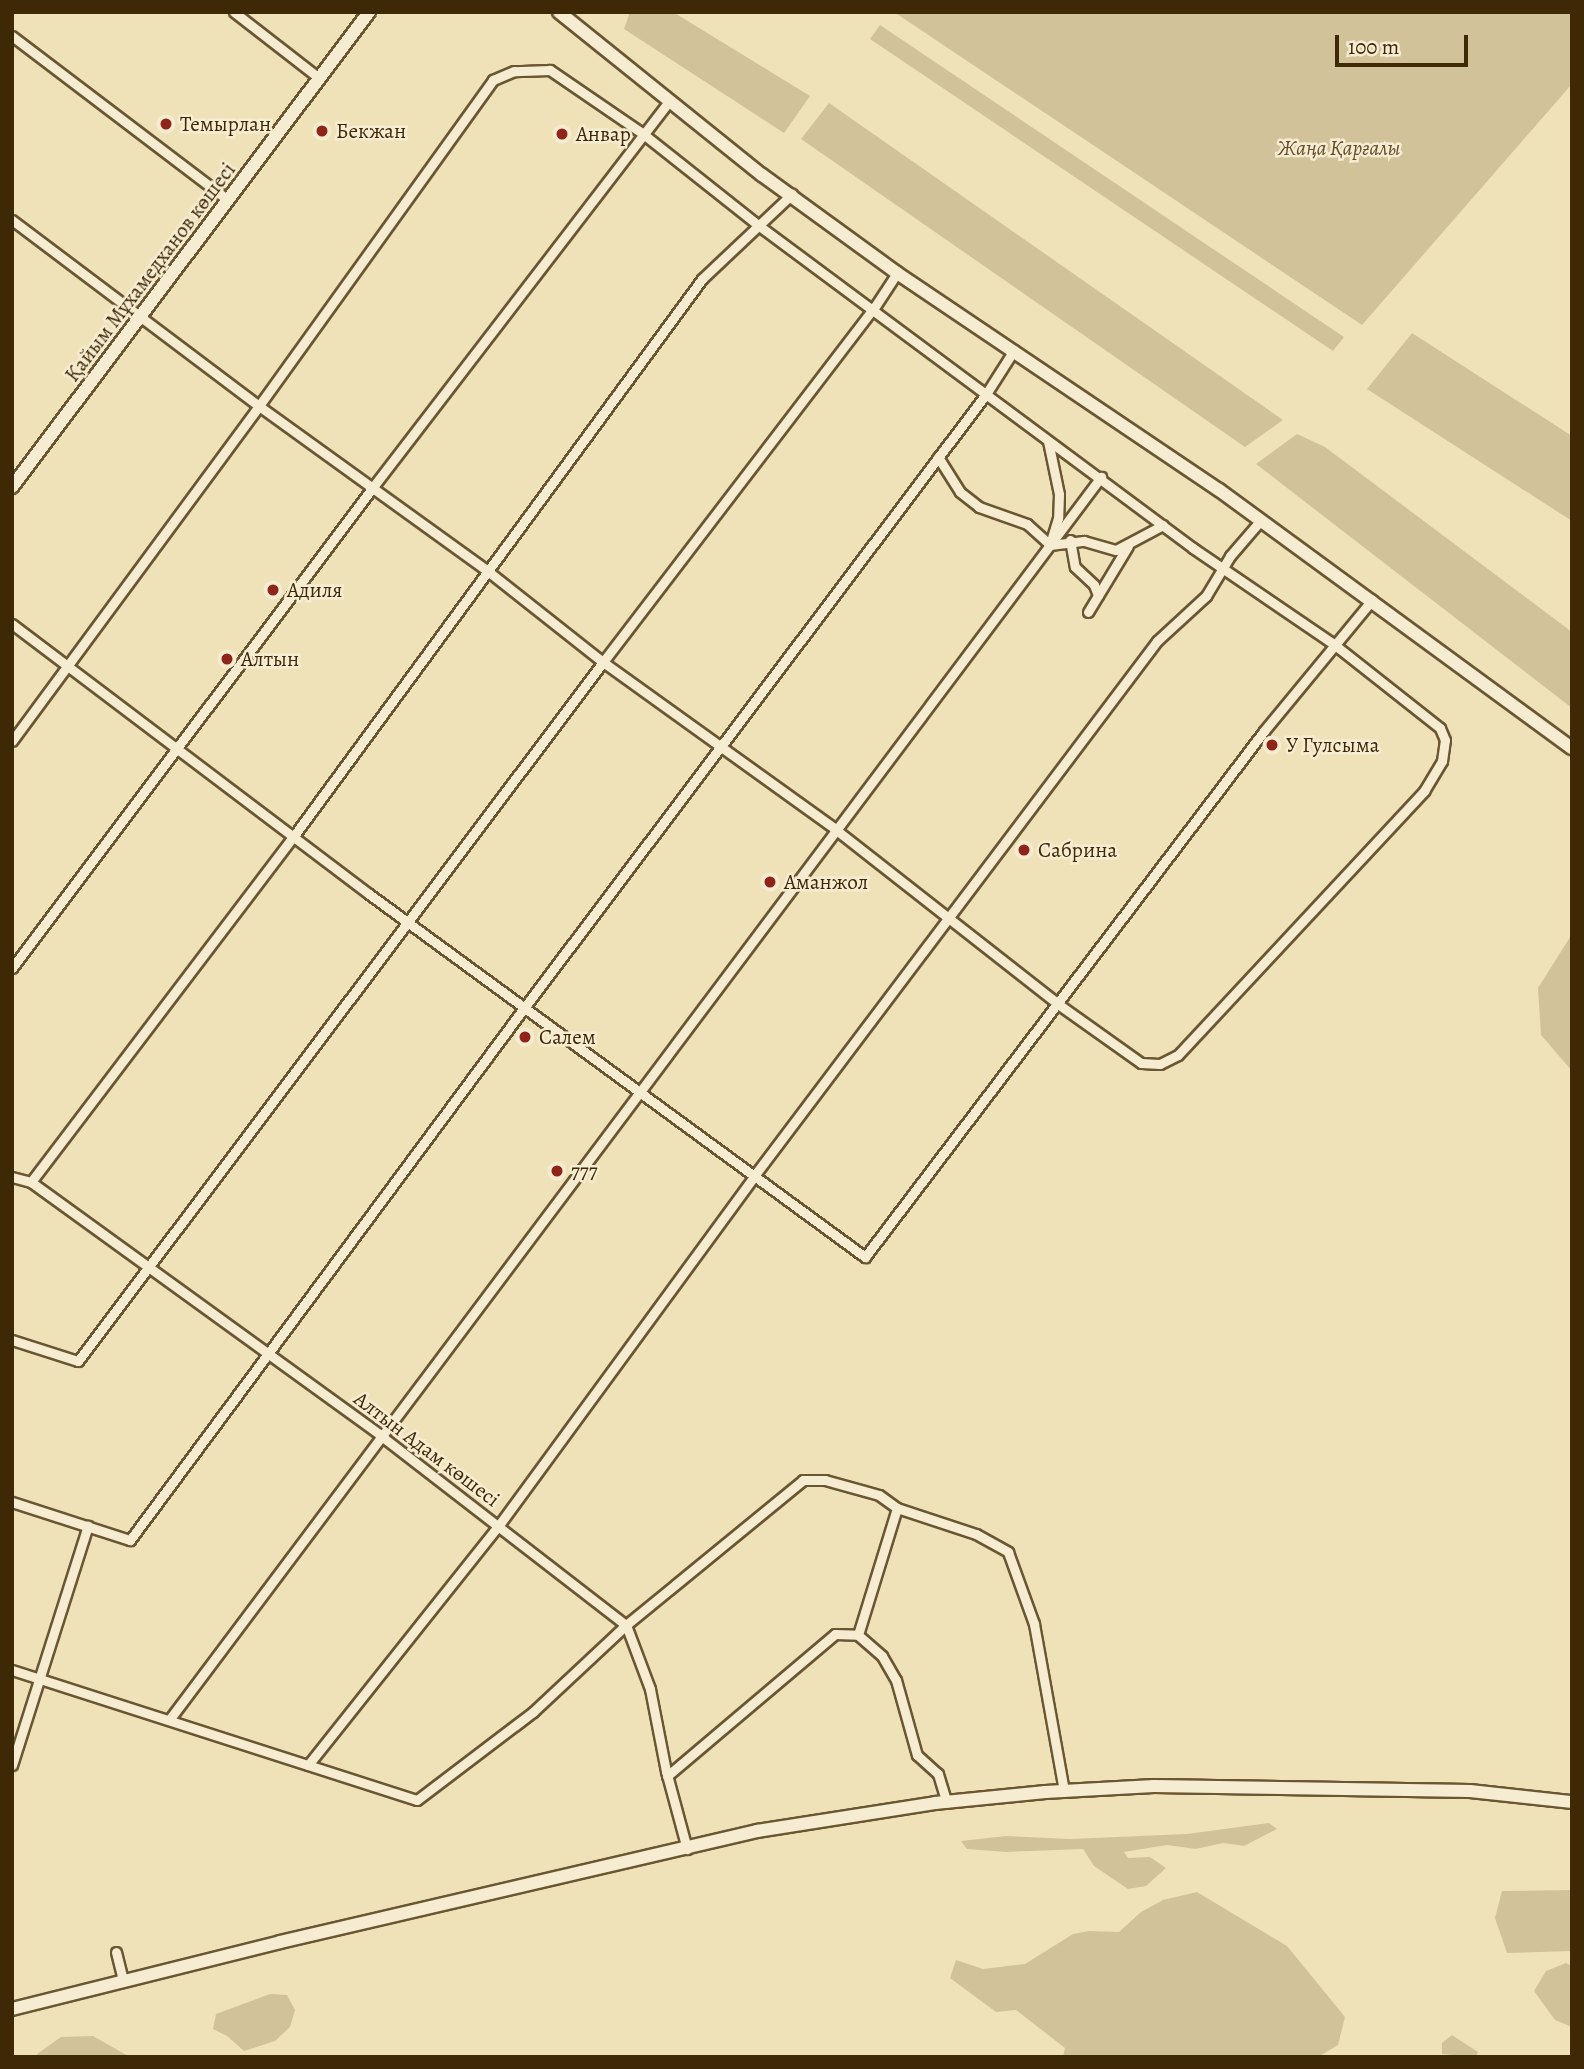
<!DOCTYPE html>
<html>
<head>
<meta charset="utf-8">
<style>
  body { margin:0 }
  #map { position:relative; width:1584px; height:2069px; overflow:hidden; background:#f0e2b8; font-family:Alegreya,serif }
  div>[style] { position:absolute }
  .green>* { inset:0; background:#d2c29a }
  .roads { filter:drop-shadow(2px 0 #6b5632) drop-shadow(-2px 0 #6b5632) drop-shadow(0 2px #6b5632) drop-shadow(0 -2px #6b5632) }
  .street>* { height:9px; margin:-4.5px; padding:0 4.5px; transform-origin:4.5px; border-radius:4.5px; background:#f5ecd1 }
  .secondary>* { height:12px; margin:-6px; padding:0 6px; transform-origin:6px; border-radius:6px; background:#f5ecd1 }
  .dots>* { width:19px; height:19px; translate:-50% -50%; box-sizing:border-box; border:4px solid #f5ecd1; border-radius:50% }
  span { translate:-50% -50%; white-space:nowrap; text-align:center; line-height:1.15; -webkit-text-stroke:5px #f5ecd1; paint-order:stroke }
  .poi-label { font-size:21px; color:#3f2806 }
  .left { translate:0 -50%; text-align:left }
  .park-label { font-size:21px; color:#644e2b; font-style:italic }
  .street-label { font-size:21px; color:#3f2806 }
  .frame { position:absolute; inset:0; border:14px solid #3f2806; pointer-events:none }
  .scale { position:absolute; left:1335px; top:35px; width:133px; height:32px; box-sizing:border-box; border:4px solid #3f2806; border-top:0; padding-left:9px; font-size:21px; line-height:24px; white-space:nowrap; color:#3f2806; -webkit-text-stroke:5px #f5ecd1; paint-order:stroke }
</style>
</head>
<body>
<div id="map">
  <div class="green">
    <div style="clip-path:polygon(630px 12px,673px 12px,810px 96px,784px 133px,624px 29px)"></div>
    <div style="clip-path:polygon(894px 12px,1572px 12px,1572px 84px,1362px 325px)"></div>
    <div style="clip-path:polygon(880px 25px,1344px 337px,1333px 351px,870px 39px)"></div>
    <div style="clip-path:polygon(829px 103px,1283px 420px,1245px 447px,801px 139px)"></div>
    <div style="clip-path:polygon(1412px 333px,1572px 436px,1572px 521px,1367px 389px)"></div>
    <div style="clip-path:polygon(1297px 434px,1325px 447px,1572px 632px,1572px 708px,1256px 464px)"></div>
    <div style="clip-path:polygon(1572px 934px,1572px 1071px,1541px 1035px,1538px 988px)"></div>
    <div style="clip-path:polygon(1269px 1823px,1277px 1829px,1244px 1846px,1223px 1843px,1196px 1849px,1167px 1845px,1124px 1852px,1128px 1858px,1150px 1857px,1166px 1868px,1146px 1886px,1128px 1889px,1094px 1866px,1083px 1849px,1006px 1852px,967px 1849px,961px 1841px,1006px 1836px,1070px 1839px,1187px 1834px)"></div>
    <div style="clip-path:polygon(1572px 1890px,1572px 1951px,1507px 1953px,1495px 1918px,1502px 1891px)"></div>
    <div style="clip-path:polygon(1197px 1892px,1287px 1946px,1345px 2017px,1338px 2045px,1318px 2057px,1063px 2057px,1065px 2048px,1016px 2010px,996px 2012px,950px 1978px,956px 1960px,983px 1969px,1025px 1964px,1073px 1934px,1089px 1931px,1119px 1932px,1141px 1912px,1163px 1900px)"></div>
    <div style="clip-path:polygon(1566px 1963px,1572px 1966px,1572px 2027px,1555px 2020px,1534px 1991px,1546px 1971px)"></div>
    <div style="clip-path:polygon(270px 1994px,287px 1995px,295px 2010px,290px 2027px,275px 2041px,244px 2051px,227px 2036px,213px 2029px,216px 2014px)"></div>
    <div style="clip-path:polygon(1452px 2035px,1478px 2052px,1476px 2057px,1442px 2054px,1442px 2043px)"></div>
    <div style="clip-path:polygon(93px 2036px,130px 2057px,38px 2057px,37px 2054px,61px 2037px)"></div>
  </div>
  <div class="roads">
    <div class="street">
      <div style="left:234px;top:12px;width:108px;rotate:37.8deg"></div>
      <div style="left:12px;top:36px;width:271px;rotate:37.2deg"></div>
      <div style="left:12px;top:220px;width:309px;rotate:37deg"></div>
      <div style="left:259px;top:406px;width:284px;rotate:35.8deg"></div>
      <div style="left:489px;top:572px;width:145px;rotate:38.3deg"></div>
      <div style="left:603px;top:662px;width:286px;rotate:35.7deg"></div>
      <div style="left:835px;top:829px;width:283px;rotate:38.1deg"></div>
      <div style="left:1058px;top:1004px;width:102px;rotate:35.4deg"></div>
      <div style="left:1141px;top:1063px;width:19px;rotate:3deg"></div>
      <div style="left:1160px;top:1064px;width:20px;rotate:-27deg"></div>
      <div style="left:1178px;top:1055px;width:361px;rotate:-47deg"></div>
      <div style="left:1424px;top:791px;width:35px;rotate:-59deg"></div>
      <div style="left:1442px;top:761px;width:21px;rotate:-82deg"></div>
      <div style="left:1445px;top:740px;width:13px;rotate:-113deg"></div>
      <div style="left:1440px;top:728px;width:134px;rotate:-141.7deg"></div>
      <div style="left:1335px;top:645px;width:172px;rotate:-145.7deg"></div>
      <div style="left:1193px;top:548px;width:542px;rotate:-143.41deg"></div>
      <div style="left:758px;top:225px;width:148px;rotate:-141.6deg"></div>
      <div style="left:642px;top:133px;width:112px;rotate:-145.6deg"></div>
      <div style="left:550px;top:70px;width:36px;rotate:178deg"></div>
      <div style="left:514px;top:71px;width:23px;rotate:157deg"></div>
      <div style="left:493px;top:80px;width:401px;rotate:125.7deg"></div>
      <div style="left:259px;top:406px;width:416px;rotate:126.4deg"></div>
      <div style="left:1048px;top:441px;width:54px;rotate:78.3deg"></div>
      <div style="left:1059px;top:494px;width:24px;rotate:92deg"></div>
      <div style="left:1058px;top:518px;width:28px;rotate:107deg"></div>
      <div style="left:1050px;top:545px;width:34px;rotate:-7deg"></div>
      <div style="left:1084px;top:541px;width:33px;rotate:16deg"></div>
      <div style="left:1116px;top:550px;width:53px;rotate:-28deg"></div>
      <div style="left:938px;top:457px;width:41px;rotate:57.8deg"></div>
      <div style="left:960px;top:492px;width:24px;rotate:38deg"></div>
      <div style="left:979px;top:507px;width:51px;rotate:19.5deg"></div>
      <div style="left:1027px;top:524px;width:31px;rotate:42deg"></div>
      <div style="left:1070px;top:540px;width:27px;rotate:80deg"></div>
      <div style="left:1075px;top:567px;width:26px;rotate:43deg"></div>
      <div style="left:1094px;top:585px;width:11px;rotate:68deg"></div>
      <div style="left:1088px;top:612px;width:77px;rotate:-58.8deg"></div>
      <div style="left:12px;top:624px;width:448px;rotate:37.1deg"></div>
      <div style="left:369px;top:894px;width:615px;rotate:36.2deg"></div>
      <div style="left:865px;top:1257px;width:660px;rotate:-52.82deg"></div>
      <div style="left:1264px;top:731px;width:170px;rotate:-50.5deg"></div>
      <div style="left:12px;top:968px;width:601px;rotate:-53.11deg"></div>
      <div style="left:373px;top:487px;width:485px;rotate:-52.5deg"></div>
      <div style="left:12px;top:1177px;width:20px;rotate:15deg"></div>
      <div style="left:31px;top:1182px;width:431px;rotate:35.9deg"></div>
      <div style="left:380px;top:1435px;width:311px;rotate:37.7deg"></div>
      <div style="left:626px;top:1625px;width:68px;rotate:69.4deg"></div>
      <div style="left:650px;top:1689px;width:84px;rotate:79deg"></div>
      <div style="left:666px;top:1771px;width:81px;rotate:74.9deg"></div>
      <div style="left:31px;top:1182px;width:433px;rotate:-52.8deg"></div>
      <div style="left:293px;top:837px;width:692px;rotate:-53.76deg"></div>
      <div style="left:702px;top:279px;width:124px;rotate:-43.4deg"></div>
      <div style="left:12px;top:1340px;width:69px;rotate:17.7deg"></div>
      <div style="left:78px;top:1361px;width:874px;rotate:-53.09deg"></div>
      <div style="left:603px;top:662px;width:446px;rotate:-52.6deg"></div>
      <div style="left:874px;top:308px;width:42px;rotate:-56.7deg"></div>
      <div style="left:12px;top:1502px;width:124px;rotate:17.9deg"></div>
      <div style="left:130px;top:1540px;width:662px;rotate:-53.48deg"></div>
      <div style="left:524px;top:1008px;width:768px;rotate:-53.04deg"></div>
      <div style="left:986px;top:394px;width:52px;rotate:-57.5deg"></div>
      <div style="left:897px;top:1508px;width:83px;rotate:18.2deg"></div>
      <div style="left:976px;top:1534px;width:37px;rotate:29deg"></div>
      <div style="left:1008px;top:1552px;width:77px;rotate:70.1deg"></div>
      <div style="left:1034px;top:1624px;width:170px;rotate:79.8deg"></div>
      <div style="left:12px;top:1670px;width:425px;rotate:17.8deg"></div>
      <div style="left:417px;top:1800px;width:146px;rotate:-37.2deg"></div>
      <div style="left:533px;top:1712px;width:127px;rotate:-43.1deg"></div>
      <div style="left:626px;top:1625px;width:229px;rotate:-39.3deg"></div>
      <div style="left:803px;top:1480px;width:22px"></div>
      <div style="left:825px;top:1480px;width:56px;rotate:15.5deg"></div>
      <div style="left:879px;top:1495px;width:22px;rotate:36deg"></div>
      <div style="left:897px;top:1508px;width:133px;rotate:107.1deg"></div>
      <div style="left:169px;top:1720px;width:1554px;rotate:-53.14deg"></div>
      <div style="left:12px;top:1765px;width:251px;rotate:-72.4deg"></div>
      <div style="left:308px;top:1765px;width:307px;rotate:-51.5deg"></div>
      <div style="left:499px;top:1525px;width:432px;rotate:-53.8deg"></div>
      <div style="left:754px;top:1176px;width:670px;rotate:-53.01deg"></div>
      <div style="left:1157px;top:641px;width:67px;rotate:-42.6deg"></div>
      <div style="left:1206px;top:596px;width:47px;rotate:-59deg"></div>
      <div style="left:1230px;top:556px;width:48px;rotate:-49.3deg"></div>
      <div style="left:667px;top:1776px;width:220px;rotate:-40.2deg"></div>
      <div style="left:835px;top:1634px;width:23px;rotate:2deg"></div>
      <div style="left:858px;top:1635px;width:32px;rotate:41deg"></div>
      <div style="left:882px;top:1656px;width:28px;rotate:60deg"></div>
      <div style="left:896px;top:1680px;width:78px;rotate:74.4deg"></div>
      <div style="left:917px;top:1755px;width:28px;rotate:42deg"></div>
      <div style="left:938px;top:1774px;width:30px;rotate:73deg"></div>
      <div style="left:116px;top:1952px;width:30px;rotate:76deg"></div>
    </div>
    <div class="secondary">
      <div style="left:559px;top:12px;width:260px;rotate:38.8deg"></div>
      <div style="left:762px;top:175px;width:167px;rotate:36deg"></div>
      <div style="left:897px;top:273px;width:388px;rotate:34deg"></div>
      <div style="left:1219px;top:490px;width:437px;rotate:36.2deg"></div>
      <div style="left:12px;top:487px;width:594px;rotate:-53.07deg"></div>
      <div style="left:12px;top:2009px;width:276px;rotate:-14deg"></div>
      <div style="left:280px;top:1942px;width:490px;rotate:-13.1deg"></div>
      <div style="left:757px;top:1831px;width:180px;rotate:-8.9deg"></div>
      <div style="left:935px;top:1803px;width:111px;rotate:-5.7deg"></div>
      <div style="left:1045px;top:1792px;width:109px;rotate:-3.2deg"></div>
      <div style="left:1154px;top:1786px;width:316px;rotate:0.9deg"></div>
      <div style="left:1470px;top:1791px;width:103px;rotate:6.2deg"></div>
    </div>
  </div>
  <div class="dots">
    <div style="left:166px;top:124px;background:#8f2418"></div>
    <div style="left:322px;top:131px;background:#8f2418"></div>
    <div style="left:562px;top:134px;background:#8f2418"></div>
    <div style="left:273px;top:590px;background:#8f2418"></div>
    <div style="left:227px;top:659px;background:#8f2418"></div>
    <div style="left:1272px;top:745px;background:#8f2418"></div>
    <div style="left:1024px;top:850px;background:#8f2418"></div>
    <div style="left:770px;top:882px;background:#8f2418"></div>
    <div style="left:525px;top:1037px;background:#8f2418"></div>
    <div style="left:557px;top:1171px;background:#8f2418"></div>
  </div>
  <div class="poi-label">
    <span class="left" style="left:180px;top:124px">Темырлан</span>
    <span class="left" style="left:336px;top:131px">Бекжан</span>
    <span class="left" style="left:576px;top:134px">Анвар</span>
    <span class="left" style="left:287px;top:590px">Адиля</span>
    <span class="left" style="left:241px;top:659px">Алтын</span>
    <span class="left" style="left:1286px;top:745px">У Гулсыма</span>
    <span class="left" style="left:1038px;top:850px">Сабрина</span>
    <span class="left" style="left:784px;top:882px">Аманжол</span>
    <span class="left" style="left:539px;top:1037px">Салем</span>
    <span class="left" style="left:571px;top:1171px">777</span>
  </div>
  <div class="park-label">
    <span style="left:1339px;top:148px">Жаңа Қарғалы</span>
  </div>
  <div class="street-label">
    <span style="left:150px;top:272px;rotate:-53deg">Қайым Мұхамедханов көшесі</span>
    <span style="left:427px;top:1449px;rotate:37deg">Алтын Адам көшесі</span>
  </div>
  <div class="frame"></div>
  <div class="scale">100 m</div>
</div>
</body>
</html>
